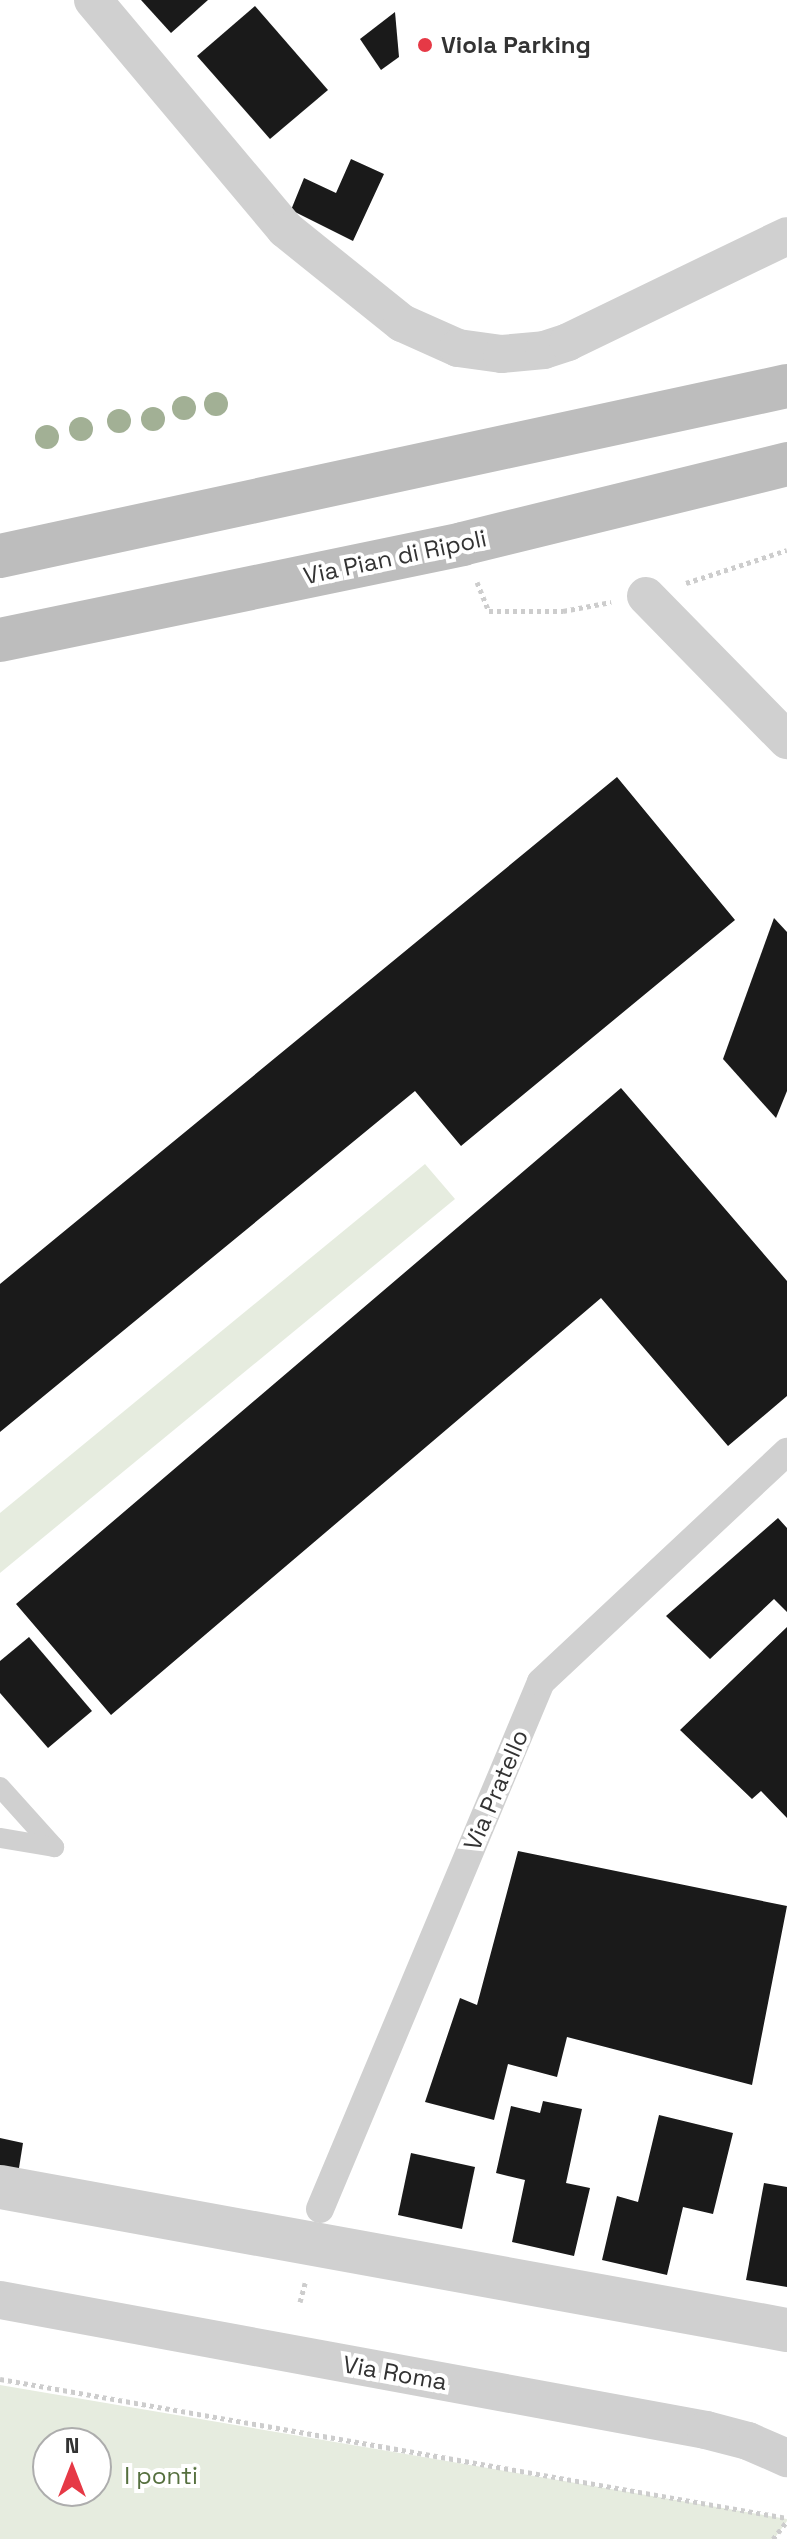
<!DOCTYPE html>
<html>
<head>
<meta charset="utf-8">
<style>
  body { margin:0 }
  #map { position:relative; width:787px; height:2539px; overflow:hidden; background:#fff; font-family:"Space Grotesk",sans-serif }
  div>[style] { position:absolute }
  .green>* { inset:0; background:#e6ecdf }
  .building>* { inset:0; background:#1a1a1a }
  .path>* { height:5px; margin-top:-2.5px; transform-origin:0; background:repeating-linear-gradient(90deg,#cdcdcd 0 4px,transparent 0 8px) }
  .service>* { height:20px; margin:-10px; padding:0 10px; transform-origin:10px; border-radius:10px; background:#d0d0d0 }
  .pedestrian>* { height:28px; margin:-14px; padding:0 14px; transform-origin:14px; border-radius:14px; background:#d0d0d0 }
  .minor>* { height:38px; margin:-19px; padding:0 19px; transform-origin:19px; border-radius:19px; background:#d0d0d0 }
  .tertiary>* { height:44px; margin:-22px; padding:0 22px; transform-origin:22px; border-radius:22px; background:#d0d0d0 }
  .secondary>* { height:44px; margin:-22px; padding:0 22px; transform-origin:22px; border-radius:22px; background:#bdbdbd }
  .trees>* { width:24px; height:24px; margin:-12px; border-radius:50%; background:#a2b095 }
  .dots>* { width:22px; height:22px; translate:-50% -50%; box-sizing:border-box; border:4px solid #fff; border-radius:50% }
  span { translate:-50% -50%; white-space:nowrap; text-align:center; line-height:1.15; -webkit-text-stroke:8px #fff; paint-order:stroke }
  .poi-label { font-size:24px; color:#333; font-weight:700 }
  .left { translate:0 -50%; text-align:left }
  .street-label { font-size:24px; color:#333 }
  .park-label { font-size:24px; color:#56703f }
  .north { position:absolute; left:32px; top:2427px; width:80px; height:80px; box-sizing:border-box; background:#fff; border:2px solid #adadad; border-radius:50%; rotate:0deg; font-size:22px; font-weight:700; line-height:32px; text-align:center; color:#333 }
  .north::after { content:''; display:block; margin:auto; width:28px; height:36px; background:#e63946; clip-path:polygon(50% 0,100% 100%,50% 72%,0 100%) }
</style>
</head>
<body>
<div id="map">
  <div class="green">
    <div style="clip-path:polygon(425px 1164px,455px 1199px,0 1573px,0 1513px)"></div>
    <div style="clip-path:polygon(evenodd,0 2385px,787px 2519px,787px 2521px,774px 2539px,0 2539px,0 2385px,96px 2443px,96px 2491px,48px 2491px,48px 2443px,96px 2443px)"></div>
  </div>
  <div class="building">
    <div style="clip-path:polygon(141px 0,208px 0,171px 33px)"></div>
    <div style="clip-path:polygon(255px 6px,328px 90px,270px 139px,197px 56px)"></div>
    <div style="clip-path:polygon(395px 12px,399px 57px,381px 70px,360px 39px)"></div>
    <div style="clip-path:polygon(351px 159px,384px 174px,353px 241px,291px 210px,304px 178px,336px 193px)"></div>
    <div style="clip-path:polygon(617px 777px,735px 920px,461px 1146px,415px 1091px,0 1432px,0 1284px)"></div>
    <div style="clip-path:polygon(774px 918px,787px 932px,787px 1091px,776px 1118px,723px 1059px)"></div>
    <div style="clip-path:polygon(621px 1088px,787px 1281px,787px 1396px,728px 1446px,601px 1298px,111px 1715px,16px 1604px)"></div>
    <div style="clip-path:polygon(778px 1518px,787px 1528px,787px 1612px,774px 1599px,710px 1659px,666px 1616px)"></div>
    <div style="clip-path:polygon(787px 1627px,787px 1818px,761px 1791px,752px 1799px,680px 1730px)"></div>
    <div style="clip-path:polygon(29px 1637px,92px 1711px,48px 1748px,0 1693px,0 1661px)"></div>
    <div style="clip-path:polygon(518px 1851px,787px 1906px,752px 2085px,567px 2037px,557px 2077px,508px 2064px,494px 2120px,425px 2102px,460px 1998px,477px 2005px)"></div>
    <div style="clip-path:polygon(543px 2101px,582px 2109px,566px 2183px,590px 2188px,574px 2256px,512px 2242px,525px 2180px,496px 2173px,511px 2106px,540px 2113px)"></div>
    <div style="clip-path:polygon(659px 2115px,733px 2133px,713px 2214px,683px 2207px,667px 2275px,602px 2260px,617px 2196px,638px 2202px)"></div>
    <div style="clip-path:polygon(0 2138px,23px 2143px,18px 2174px,0 2171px)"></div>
    <div style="clip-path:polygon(411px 2153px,475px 2167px,462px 2229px,398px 2215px)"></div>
    <div style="clip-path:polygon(764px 2183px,787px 2187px,787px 2287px,746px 2280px)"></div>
  </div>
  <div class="path">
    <div style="left:477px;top:582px;width:31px;rotate:68deg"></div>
    <div style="left:489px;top:611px;width:74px"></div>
    <div style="left:563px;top:611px;width:49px;rotate:-10.6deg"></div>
    <div style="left:686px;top:583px;width:106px;rotate:-18.1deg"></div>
    <div style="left:300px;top:2302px;width:20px;rotate:-75deg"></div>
    <div style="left:0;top:2379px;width:799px;rotate:10.02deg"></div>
    <div style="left:773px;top:2539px;width:23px;rotate:-52deg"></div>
  </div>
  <div class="service">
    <div style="left:0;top:1787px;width:81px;rotate:48deg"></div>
    <div style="left:54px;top:1847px;width:55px;rotate:-170.5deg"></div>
  </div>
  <div class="pedestrian">
    <div style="left:320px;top:2209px;width:571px;rotate:-67.25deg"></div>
    <div style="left:541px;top:1682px;width:337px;rotate:-43.1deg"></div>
  </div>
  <div class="minor">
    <div style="left:93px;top:0;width:299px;rotate:50deg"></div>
    <div style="left:285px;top:229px;width:150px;rotate:38.8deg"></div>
    <div style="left:402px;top:323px;width:61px;rotate:24.1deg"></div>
    <div style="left:458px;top:348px;width:44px;rotate:7.8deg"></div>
    <div style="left:502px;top:354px;width:42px;rotate:-5.4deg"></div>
    <div style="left:544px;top:350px;width:25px;rotate:-18deg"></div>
    <div style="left:568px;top:342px;width:243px;rotate:-25.8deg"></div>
    <div style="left:646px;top:596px;width:202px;rotate:45.6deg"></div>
    <div style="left:0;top:2300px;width:718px;rotate:10.43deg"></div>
    <div style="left:706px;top:2430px;width:43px;rotate:14.7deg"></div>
    <div style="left:748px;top:2441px;width:43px;rotate:23.6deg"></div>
  </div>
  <div class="tertiary">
    <div style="left:0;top:2187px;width:800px;rotate:10.3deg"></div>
  </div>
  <div class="secondary">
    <div style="left:0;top:556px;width:805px;rotate:-12.19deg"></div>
    <div style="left:0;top:640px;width:472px;rotate:-11.7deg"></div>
    <div style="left:462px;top:544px;width:335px;rotate:-13.8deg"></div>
  </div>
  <div class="trees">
    <div style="left:216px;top:404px"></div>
    <div style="left:184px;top:408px"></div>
    <div style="left:153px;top:419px"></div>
    <div style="left:119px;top:421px"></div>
    <div style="left:81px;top:429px"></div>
    <div style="left:47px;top:437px"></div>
  </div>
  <div class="dots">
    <div style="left:425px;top:45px;background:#e63946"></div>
  </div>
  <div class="poi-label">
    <span class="left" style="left:441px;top:45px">Viola Parking</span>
  </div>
  <div class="street-label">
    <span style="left:395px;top:557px;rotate:-12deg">Via Pian di Ripoli</span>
    <span style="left:496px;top:1790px;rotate:-67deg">Via Pratello</span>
    <span style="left:395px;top:2373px;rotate:10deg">Via Roma</span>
  </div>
  <div class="park-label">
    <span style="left:161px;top:2476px">I ponti</span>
  </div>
  <div class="north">N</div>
</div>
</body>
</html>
